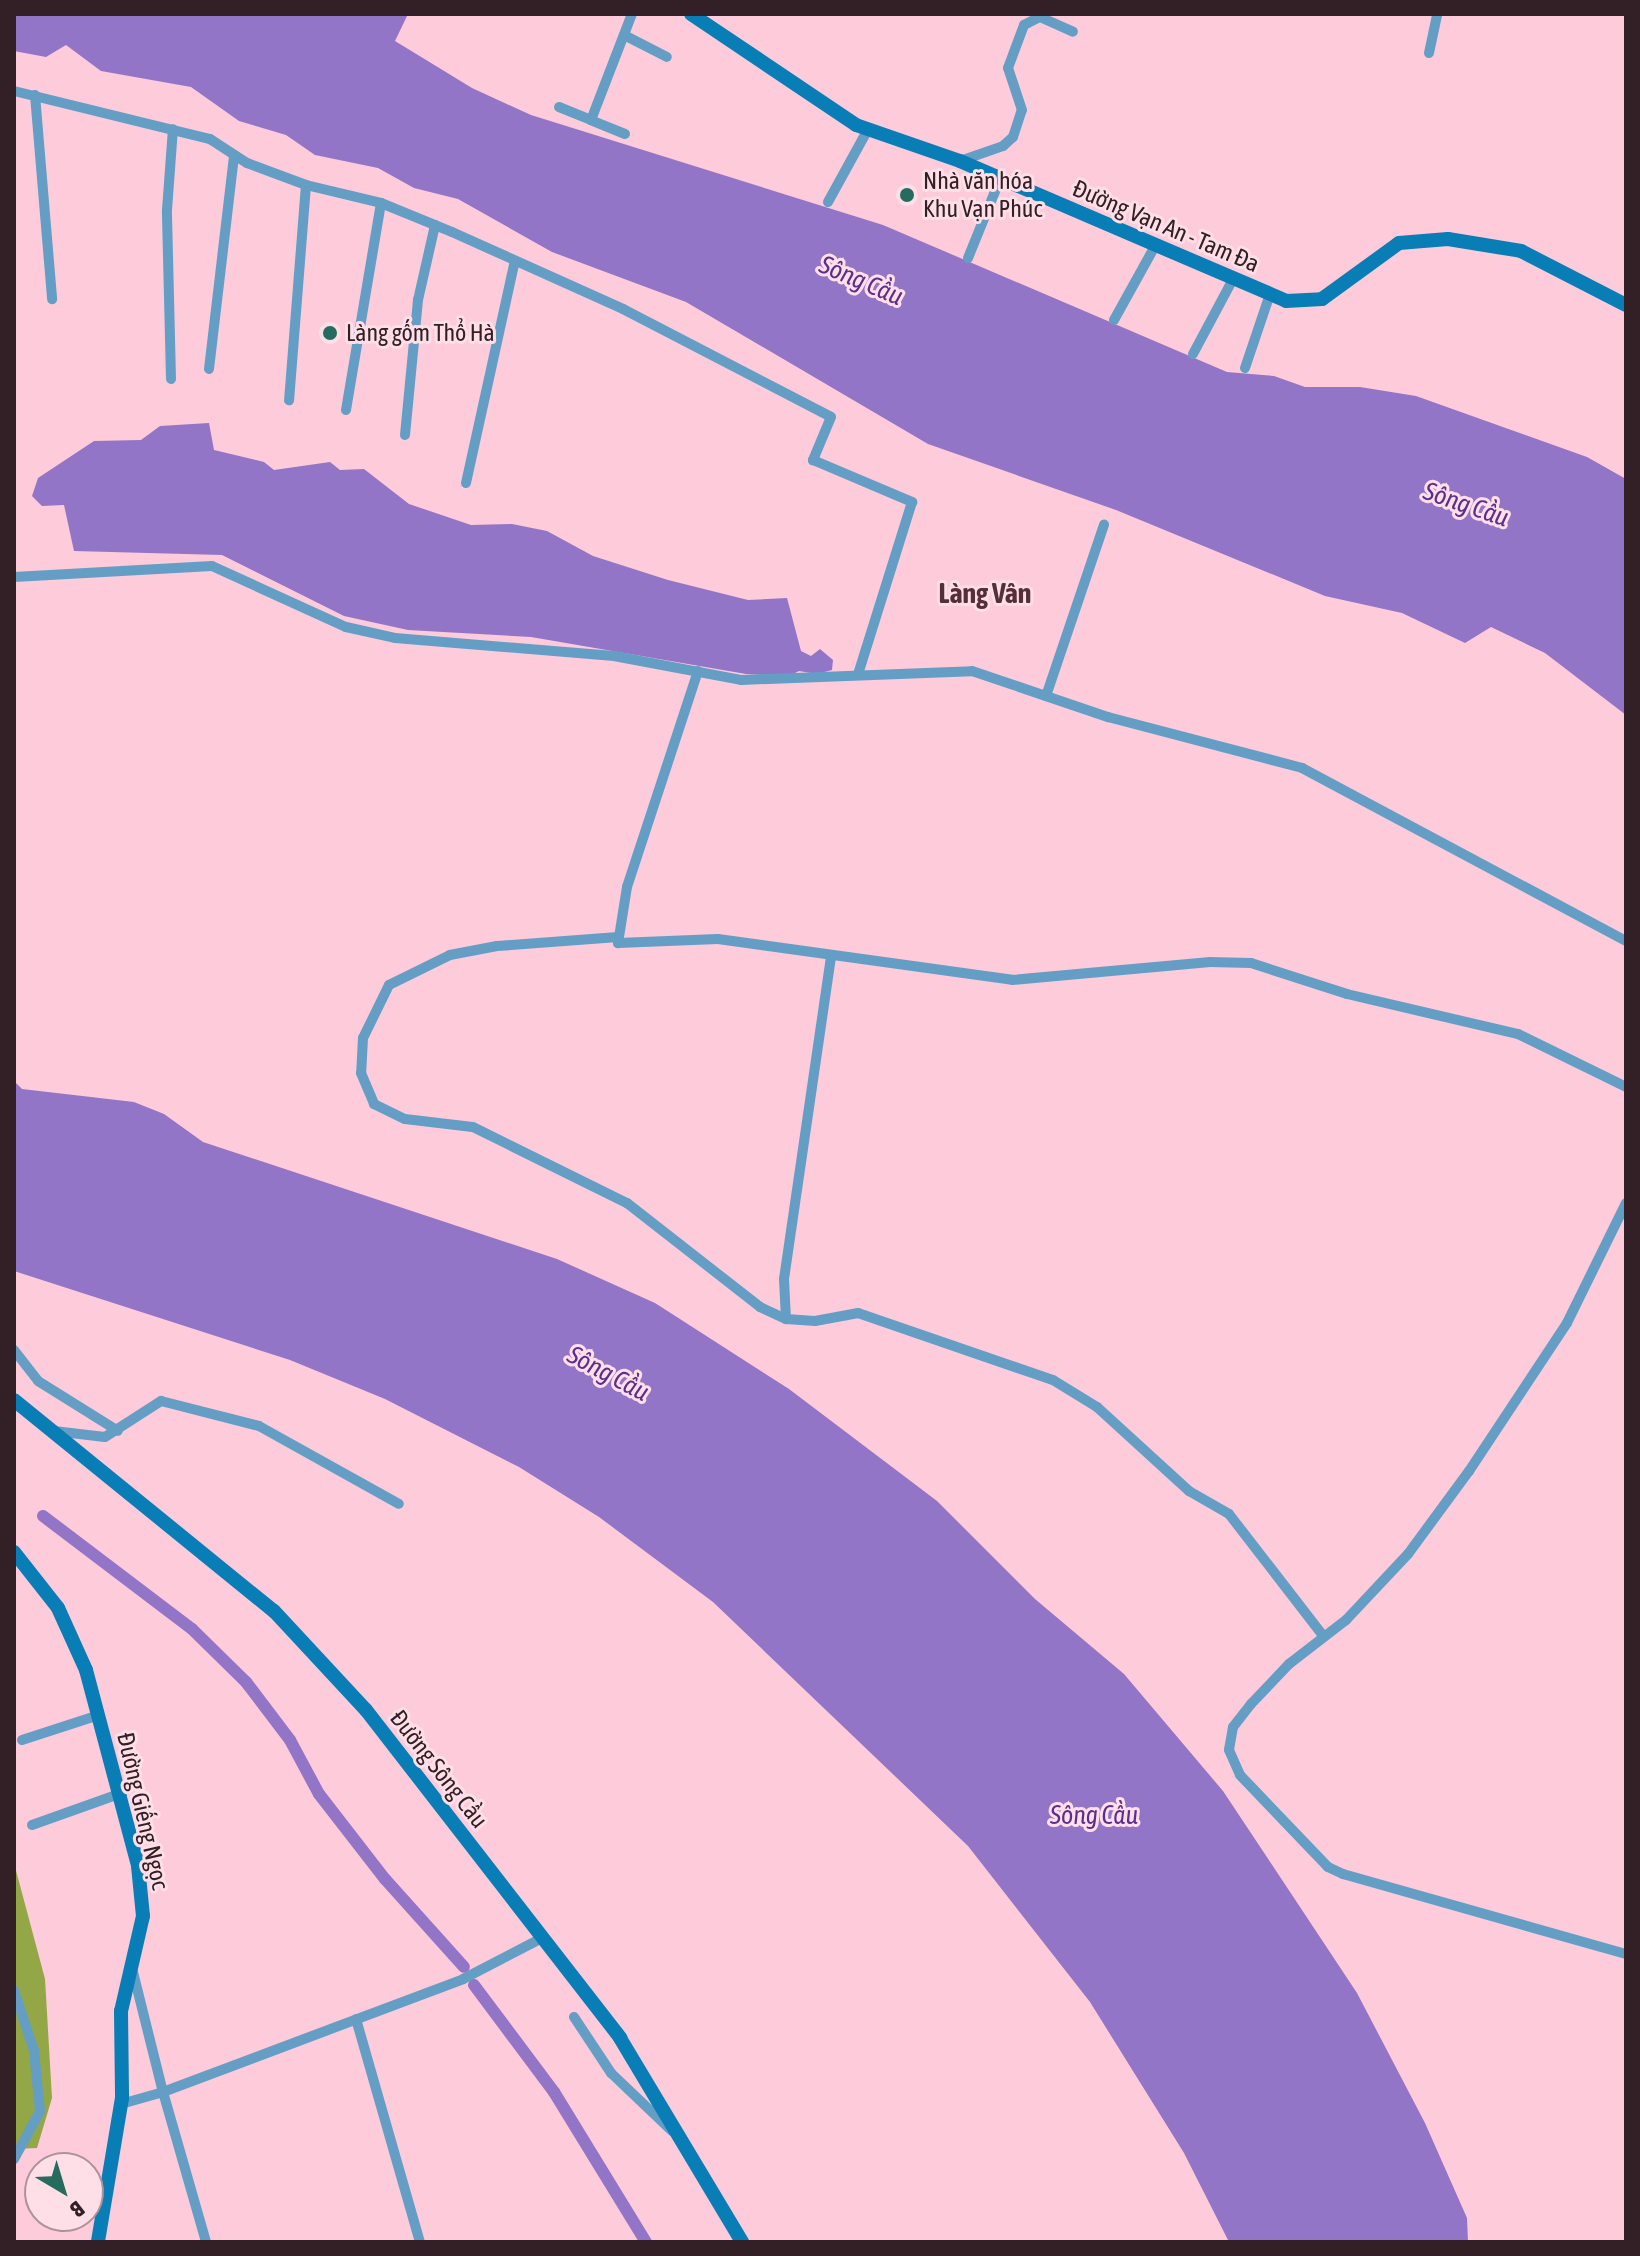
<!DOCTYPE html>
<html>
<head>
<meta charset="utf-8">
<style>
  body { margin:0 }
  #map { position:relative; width:1640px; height:2256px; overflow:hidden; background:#fecbda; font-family:"Asap Condensed",sans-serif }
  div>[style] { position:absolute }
  .forest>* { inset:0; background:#94a747 }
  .water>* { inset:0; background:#9275c7 }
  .canal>* { height:12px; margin:-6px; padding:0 6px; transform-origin:6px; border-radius:6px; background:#9275c7 }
  .street>* { height:10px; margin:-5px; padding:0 5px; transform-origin:5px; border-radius:5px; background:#659ec4 }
  .secondary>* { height:14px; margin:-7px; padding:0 7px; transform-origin:7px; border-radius:7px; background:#097eb6 }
  .dots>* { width:22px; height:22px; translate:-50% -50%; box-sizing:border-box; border:4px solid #fedee7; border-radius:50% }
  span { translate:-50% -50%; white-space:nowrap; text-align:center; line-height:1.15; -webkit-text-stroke:6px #fedee7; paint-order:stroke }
  .poi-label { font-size:24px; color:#332026 }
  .left { translate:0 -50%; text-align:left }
  .street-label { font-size:24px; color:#332026 }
  .water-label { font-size:26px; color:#593091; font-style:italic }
  .quarter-label { font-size:28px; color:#562e3b; font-weight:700 }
  .frame { position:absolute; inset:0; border:16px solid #332026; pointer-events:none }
  .north { position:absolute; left:24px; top:2152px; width:80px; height:80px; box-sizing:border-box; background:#fedee7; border:2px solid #ad929a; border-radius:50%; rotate:142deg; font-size:22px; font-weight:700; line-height:32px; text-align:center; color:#332026 }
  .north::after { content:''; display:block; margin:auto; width:28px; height:36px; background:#256b5e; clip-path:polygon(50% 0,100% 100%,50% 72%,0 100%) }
</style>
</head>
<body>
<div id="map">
  <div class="forest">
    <div style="clip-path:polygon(14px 1863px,45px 1979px,52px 2098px,37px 2148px,14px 2149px)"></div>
  </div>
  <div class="water">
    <div style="clip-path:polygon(14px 14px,408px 14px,395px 41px,472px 88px,531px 115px,883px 225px,1227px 372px,1274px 376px,1305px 387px,1360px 387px,1416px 396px,1587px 457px,1626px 479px,1626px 715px,1545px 653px,1491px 627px,1465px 643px,1402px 613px,1325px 596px,1116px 510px,928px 444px,686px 302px,552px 252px,458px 199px,414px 188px,378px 168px,315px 155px,286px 135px,239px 121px,191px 87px,101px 71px,66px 45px,46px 57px,14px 51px)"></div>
    <div style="clip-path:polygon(209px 423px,214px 450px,264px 462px,274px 470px,330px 462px,340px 470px,364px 469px,409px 504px,471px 525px,512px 524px,547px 531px,593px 556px,668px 580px,748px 600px,787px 598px,801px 651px,811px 656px,820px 649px,833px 660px,832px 670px,817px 674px,799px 671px,789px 676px,746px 674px,531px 637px,408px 630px,344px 616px,222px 555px,74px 551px,64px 505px,42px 506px,32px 496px,38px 478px,94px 441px,141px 440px,160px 426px)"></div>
    <div style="clip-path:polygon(14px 1081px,22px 1089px,134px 1102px,164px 1114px,203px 1142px,557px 1259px,655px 1303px,789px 1389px,937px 1501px,1035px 1599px,1124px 1674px,1223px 1791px,1357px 1993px,1425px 2123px,1467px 2218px,1468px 2242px,1229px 2242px,1184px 2153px,1090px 2002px,968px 1846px,713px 1602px,599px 1517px,519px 1467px,385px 1399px,290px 1360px,14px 1271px)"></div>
  </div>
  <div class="canal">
    <div style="left:43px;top:1516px;width:187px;rotate:37.2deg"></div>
    <div style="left:192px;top:1629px;width:76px;rotate:44.5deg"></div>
    <div style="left:246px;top:1682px;width:73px;rotate:52.8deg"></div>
    <div style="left:290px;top:1740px;width:61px;rotate:61.8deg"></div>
    <div style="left:319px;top:1794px;width:108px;rotate:52.2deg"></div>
    <div style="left:385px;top:1879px;width:118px;rotate:48.1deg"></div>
    <div style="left:474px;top:1985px;width:134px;rotate:53.2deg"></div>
    <div style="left:554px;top:2092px;width:176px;rotate:58.5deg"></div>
  </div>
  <div class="street">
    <div style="left:624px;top:35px;width:48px;rotate:27.1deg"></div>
    <div style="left:1429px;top:53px;width:40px;rotate:-78deg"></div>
    <div style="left:14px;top:91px;width:202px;rotate:13.8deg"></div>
    <div style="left:210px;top:139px;width:44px;rotate:33deg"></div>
    <div style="left:247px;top:163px;width:63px;rotate:20.4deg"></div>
    <div style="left:306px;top:185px;width:216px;rotate:94.5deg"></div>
    <div style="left:35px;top:95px;width:205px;rotate:85.2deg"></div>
    <div style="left:559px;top:107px;width:35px;rotate:22deg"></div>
    <div style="left:625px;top:134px;width:37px;rotate:-158deg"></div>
    <div style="left:591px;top:120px;width:114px;rotate:-68.9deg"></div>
    <div style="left:960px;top:161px;width:46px;rotate:-19.2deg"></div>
    <div style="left:1003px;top:146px;width:13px;rotate:-42deg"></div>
    <div style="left:1013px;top:137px;width:28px;rotate:-72deg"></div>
    <div style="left:1022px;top:110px;width:44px;rotate:-108.4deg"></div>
    <div style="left:1008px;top:68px;width:46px;rotate:-69.6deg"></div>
    <div style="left:1024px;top:25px;width:18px;rotate:-27deg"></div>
    <div style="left:1040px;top:17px;width:36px;rotate:24deg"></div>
    <div style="left:306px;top:185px;width:77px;rotate:13.5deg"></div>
    <div style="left:381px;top:203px;width:77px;rotate:22.2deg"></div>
    <div style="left:452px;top:232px;width:188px;rotate:24.2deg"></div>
    <div style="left:623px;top:309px;width:234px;rotate:27.4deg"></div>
    <div style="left:831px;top:417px;width:47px;rotate:112.7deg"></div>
    <div style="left:813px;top:460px;width:108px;rotate:23deg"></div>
    <div style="left:912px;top:502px;width:180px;rotate:107.4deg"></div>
    <div style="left:828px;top:202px;width:81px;rotate:-61.2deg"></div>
    <div style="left:968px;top:258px;width:85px;rotate:-67.9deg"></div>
    <div style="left:1114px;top:320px;width:85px;rotate:-61deg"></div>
    <div style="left:1193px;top:354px;width:85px;rotate:-61.9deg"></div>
    <div style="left:1245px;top:368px;width:78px;rotate:-71.3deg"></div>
    <div style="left:209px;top:369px;width:215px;rotate:-83.3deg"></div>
    <div style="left:171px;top:379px;width:169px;rotate:-91.4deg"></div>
    <div style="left:167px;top:210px;width:81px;rotate:-85.8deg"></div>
    <div style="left:346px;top:410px;width:210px;rotate:-80.4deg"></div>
    <div style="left:405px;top:435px;width:136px;rotate:-84.5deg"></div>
    <div style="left:418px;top:300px;width:77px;rotate:-77.2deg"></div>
    <div style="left:466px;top:483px;width:224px;rotate:-77.6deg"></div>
    <div style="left:14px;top:577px;width:198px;rotate:-3.2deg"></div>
    <div style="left:212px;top:566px;width:147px;rotate:24.5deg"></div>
    <div style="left:346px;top:627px;width:50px;rotate:12.7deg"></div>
    <div style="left:395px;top:638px;width:220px;rotate:4.7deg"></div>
    <div style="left:614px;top:656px;width:129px;rotate:10.7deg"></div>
    <div style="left:741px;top:680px;width:231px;rotate:-2.2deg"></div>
    <div style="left:972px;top:671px;width:144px;rotate:18.7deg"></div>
    <div style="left:1108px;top:717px;width:201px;rotate:14.7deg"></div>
    <div style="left:1302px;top:768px;width:367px;rotate:28.1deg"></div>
    <div style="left:698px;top:671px;width:227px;rotate:108.2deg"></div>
    <div style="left:627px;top:887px;width:57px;rotate:99.1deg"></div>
    <div style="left:618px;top:943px;width:100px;rotate:-2.3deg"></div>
    <div style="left:718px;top:939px;width:297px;rotate:7.9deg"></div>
    <div style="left:1012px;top:980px;width:199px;rotate:-5.2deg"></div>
    <div style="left:1210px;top:962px;width:41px;rotate:1.4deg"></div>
    <div style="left:1251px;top:963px;width:101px;rotate:17.9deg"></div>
    <div style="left:1347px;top:994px;width:176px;rotate:13.2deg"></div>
    <div style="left:1518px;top:1034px;width:120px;rotate:26.1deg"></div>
    <div style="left:1046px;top:696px;width:181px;rotate:-71.3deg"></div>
    <div style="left:618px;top:937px;width:121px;rotate:175.7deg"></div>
    <div style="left:497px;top:946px;width:48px;rotate:169.2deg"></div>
    <div style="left:450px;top:955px;width:68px;rotate:153.8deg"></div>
    <div style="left:389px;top:985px;width:59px;rotate:116.1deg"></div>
    <div style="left:363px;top:1038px;width:35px;rotate:93deg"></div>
    <div style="left:361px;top:1073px;width:34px;rotate:67deg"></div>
    <div style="left:374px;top:1104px;width:34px;rotate:26deg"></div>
    <div style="left:405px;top:1119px;width:68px;rotate:6.7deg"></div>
    <div style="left:473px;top:1127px;width:172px;rotate:26.3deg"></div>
    <div style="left:627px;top:1203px;width:169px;rotate:38deg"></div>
    <div style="left:760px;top:1307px;width:29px;rotate:25deg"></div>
    <div style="left:786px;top:1319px;width:29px;rotate:4deg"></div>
    <div style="left:815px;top:1321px;width:44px;rotate:-10.5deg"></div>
    <div style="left:858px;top:1313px;width:206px;rotate:19deg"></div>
    <div style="left:1053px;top:1380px;width:52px;rotate:31.5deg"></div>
    <div style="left:1097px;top:1407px;width:125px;rotate:42.4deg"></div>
    <div style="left:1189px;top:1491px;width:46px;rotate:29.9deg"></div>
    <div style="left:1229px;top:1514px;width:155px;rotate:52.3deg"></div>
    <div style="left:1626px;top:1203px;width:134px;rotate:116.2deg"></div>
    <div style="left:1567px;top:1323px;width:178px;rotate:123.5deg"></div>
    <div style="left:1469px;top:1471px;width:103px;rotate:126.3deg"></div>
    <div style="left:1408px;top:1554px;width:91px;rotate:133.2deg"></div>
    <div style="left:1346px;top:1620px;width:72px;rotate:142.3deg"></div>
    <div style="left:1289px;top:1664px;width:55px;rotate:133.5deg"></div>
    <div style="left:1251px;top:1704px;width:29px;rotate:128deg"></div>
    <div style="left:1233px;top:1727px;width:23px;rotate:100deg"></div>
    <div style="left:1229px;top:1750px;width:27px;rotate:66deg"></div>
    <div style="left:1240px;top:1775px;width:127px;rotate:46.3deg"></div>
    <div style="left:1328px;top:1867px;width:17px;rotate:25deg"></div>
    <div style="left:1343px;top:1874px;width:294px;rotate:15.8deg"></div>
    <div style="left:786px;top:1319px;width:40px;rotate:-92.9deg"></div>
    <div style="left:784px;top:1279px;width:326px;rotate:-81.7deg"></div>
    <div style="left:14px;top:1350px;width:39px;rotate:52deg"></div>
    <div style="left:38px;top:1381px;width:94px;rotate:32deg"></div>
    <div style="left:54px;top:1431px;width:51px;rotate:6.7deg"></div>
    <div style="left:105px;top:1437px;width:67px;rotate:-32.7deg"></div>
    <div style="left:161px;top:1401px;width:101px;rotate:14.3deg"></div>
    <div style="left:259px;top:1426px;width:160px;rotate:29.1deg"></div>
    <div style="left:22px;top:1740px;width:81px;rotate:-18deg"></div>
    <div style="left:32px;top:1825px;width:96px;rotate:-19.6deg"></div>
    <div style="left:132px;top:1968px;width:128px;rotate:76deg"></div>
    <div style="left:163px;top:2092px;width:321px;rotate:-20.6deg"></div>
    <div style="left:463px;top:1979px;width:89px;rotate:-27.4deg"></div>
    <div style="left:14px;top:1990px;width:64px;rotate:71.8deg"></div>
    <div style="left:34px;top:2051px;width:60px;rotate:84.3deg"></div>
    <div style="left:40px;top:2111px;width:55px;rotate:118.4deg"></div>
    <div style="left:574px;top:2017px;width:67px;rotate:56.5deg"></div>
    <div style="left:611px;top:2073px;width:84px;rotate:43.6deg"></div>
    <div style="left:356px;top:2019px;width:232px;rotate:74deg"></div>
    <div style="left:121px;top:2104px;width:44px;rotate:-15.9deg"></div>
    <div style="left:163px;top:2092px;width:156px;rotate:74deg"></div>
  </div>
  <div class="secondary">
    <div style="left:691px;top:14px;width:199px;rotate:33.9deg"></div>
    <div style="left:856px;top:125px;width:110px;rotate:19.1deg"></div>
    <div style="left:960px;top:161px;width:355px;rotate:23.2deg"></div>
    <div style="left:1286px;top:301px;width:36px;rotate:-3deg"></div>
    <div style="left:1322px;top:299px;width:95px;rotate:-36deg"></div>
    <div style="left:1399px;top:243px;width:49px;rotate:-4.7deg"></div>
    <div style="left:1448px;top:239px;width:74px;rotate:9.3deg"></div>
    <div style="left:1521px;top:251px;width:118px;rotate:27.2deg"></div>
    <div style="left:14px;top:1400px;width:335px;rotate:39.1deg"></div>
    <div style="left:274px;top:1611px;width:135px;rotate:47.1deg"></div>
    <div style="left:366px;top:1710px;width:415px;rotate:52.2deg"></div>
    <div style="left:620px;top:2038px;width:238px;rotate:59.1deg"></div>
    <div style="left:14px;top:1552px;width:71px;rotate:51.8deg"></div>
    <div style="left:58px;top:1608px;width:68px;rotate:65.7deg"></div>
    <div style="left:86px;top:1670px;width:203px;rotate:75.1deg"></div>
    <div style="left:138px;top:1866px;width:50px;rotate:84.3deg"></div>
    <div style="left:143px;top:1916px;width:98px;rotate:103deg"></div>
    <div style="left:121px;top:2011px;width:87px;rotate:89.3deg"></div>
    <div style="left:122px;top:2098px;width:146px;rotate:99.5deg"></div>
  </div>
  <div class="dots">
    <div style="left:907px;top:195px;background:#256b5e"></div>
    <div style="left:330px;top:333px;background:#256b5e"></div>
  </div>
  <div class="poi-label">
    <span class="left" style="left:923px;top:195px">Nhà văn hóa<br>Khu Vạn Phúc</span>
    <span class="left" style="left:346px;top:333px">Làng gốm Thổ Hà</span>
  </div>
  <div class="street-label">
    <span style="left:1166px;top:226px;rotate:23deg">Đường Vạn An - Tam Đa</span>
    <span style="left:439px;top:1769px;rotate:52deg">Đường Sông Cầu</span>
    <span style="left:143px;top:1811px;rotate:77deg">Đường Giếng Ngọc</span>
  </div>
  <div class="water-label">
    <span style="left:861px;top:281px;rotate:23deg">Sông Cầu</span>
    <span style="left:1466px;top:505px;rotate:19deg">Sông Cầu</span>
    <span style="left:608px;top:1374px;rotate:28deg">Sông Cầu</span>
    <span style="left:1094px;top:1816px">Sông Cầu</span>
  </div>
  <div class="quarter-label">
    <span style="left:985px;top:593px">Làng Vân</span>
  </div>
  <div class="frame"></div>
  <div class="north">B</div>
</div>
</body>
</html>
